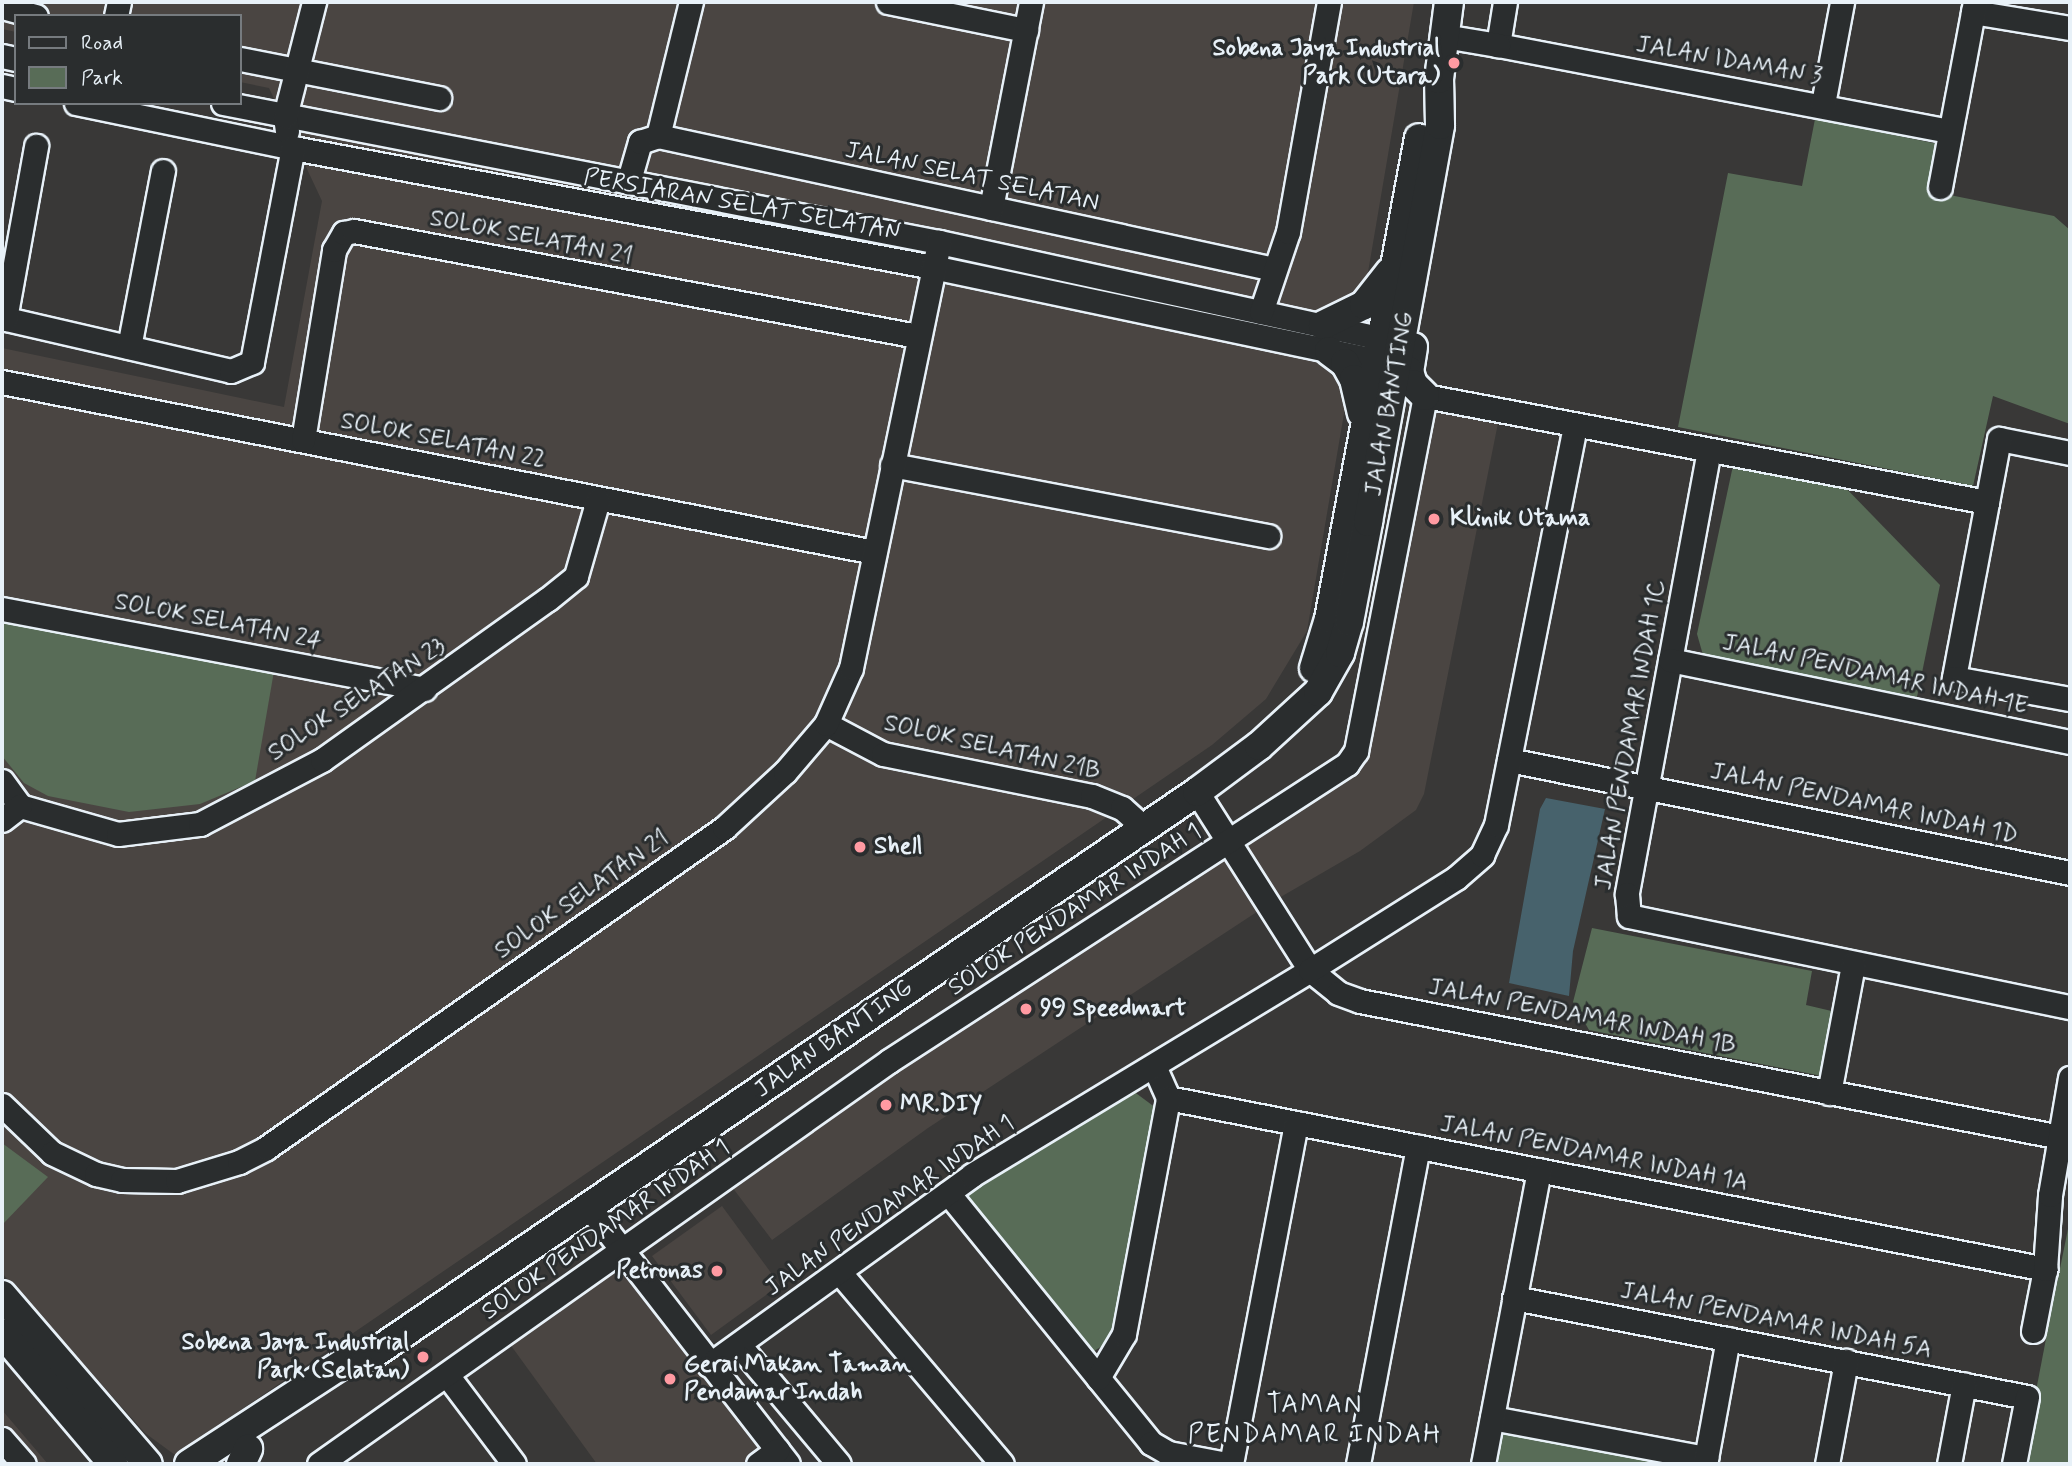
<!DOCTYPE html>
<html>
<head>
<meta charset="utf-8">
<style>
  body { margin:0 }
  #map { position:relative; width:2072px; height:1466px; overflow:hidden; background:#393837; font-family:Mynerve,sans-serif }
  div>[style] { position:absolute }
  .built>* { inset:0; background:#4a4542 }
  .green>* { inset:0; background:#586c57 }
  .water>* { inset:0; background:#47626c }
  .roads { filter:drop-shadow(2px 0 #e8f1f8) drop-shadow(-2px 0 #e8f1f8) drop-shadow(0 2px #e8f1f8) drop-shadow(0 -2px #e8f1f8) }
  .minor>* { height:23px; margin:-11.5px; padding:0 11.5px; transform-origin:11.5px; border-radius:11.5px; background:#2a2d2e }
  .major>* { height:28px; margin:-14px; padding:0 14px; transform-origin:14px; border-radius:14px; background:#2a2d2e }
  .dots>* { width:19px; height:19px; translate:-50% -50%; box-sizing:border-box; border:4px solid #2a2d2e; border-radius:50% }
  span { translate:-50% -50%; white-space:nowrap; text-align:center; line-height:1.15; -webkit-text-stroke:6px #2a2d2e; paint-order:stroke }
  .poi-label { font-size:24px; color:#e8f1f8; font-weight:700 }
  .right { translate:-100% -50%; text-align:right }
  .left { translate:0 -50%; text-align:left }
  .street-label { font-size:24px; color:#e8f1f8 }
  .neighbourhood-label { font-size:26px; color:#e8f1f8; letter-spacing:2px }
  .frame { position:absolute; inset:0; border:4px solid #e8f1f8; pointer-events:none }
  .legend { position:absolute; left:14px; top:14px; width:228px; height:91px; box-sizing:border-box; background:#2a2d2e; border:2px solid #767b7f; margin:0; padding:9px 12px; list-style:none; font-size:21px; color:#e8f1f8 }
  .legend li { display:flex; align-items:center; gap:14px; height:35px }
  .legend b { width:35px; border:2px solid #767b7f }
</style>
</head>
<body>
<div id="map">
  <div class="built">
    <div style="clip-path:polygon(2px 2px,1414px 2px,1307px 631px,1266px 699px,1212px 745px,175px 1455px,145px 1433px,2px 1273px,2px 348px,284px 407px,322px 201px,269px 88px,240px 82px,240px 16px,16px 16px,16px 32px,2px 29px)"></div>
    <div style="clip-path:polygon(1430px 403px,1499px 418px,1424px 794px,1416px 810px,1360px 851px,1272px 902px,928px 1128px,772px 1240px,729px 1183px,897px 1063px,1351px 768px)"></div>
    <div style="clip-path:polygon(722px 1206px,780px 1285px,711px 1335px,652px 1256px)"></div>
    <div style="clip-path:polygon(618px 1260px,768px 1449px,747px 1464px,597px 1464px,507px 1340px)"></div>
    <div style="clip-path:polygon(2px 1410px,48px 1464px,2px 1464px)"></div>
  </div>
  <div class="green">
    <div style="clip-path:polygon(1815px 119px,1938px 144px,1930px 191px,2054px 216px,2070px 230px,2070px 424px,1993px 396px,1973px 486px,1678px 427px,1728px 173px,1802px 186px)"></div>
    <div style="clip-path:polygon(1734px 461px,1840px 482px,1940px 585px,1917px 697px,1703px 655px,1697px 634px)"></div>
    <div style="clip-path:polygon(11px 619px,274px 671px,255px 781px,200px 804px,129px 812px,48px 796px,24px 783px,2px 756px,2px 626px)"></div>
    <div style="clip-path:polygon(1592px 928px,1812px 971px,1806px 1005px,1840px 1013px,1827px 1077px,1589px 1030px,1573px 1002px)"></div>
    <div style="clip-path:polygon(1125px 1085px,1156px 1108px,1109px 1342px,1089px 1354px,968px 1206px,970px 1182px)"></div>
    <div style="clip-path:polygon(2px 1143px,48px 1177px,2px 1225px)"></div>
    <div style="clip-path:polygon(2070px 1219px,2070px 1464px,2022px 1464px,2050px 1318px)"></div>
    <div style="clip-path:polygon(1502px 1432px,1666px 1464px,1494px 1464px)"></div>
  </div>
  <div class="water">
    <div style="clip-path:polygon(1546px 798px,1605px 809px,1573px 951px,1569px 996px,1509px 983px,1540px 809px)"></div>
  </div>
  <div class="roads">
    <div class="minor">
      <div style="left:888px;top:2px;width:141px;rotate:11.5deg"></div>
      <div style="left:1505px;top:2px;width:44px;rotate:99.2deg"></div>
      <div style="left:1498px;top:45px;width:460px;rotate:10.8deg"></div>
      <div style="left:2px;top:7px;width:35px;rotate:15deg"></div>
      <div style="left:1973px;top:12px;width:98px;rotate:9.4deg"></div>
      <div style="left:116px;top:16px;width:14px;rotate:-78deg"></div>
      <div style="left:1444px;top:36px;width:55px;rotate:9.5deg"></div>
      <div style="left:2px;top:56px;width:14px;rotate:12deg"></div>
      <div style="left:240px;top:59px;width:203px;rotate:11.1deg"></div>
      <div style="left:2px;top:86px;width:14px;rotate:12deg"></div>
      <div style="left:76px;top:103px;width:222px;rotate:11.7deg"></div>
      <div style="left:293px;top:148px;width:651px;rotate:10.53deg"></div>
      <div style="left:933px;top:267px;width:470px;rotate:11.9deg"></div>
      <div style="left:223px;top:103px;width:729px;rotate:10.99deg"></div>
      <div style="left:939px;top:242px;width:469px;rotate:12.3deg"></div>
      <div style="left:1823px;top:104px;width:104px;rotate:-79.4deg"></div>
      <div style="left:287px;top:131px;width:15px;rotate:-98deg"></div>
      <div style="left:285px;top:116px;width:118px;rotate:-75.7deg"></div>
      <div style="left:658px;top:136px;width:630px;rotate:12.18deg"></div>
      <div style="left:629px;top:180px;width:40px;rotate:-74deg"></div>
      <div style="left:640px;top:142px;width:19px;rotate:-18deg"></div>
      <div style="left:658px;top:136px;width:138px;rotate:-76.2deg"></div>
      <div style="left:1940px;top:187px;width:188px;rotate:-79.3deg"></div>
      <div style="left:991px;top:208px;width:210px;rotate:-79deg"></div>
      <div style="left:1261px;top:312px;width:84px;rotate:-71.4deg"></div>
      <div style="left:1288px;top:232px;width:234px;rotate:-79.9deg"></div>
      <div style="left:2px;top:318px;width:235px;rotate:13deg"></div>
      <div style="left:231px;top:371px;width:23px;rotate:-23deg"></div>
      <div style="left:252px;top:362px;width:218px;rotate:-79.2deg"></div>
      <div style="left:5px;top:319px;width:176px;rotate:-79.8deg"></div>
      <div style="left:129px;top:347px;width:179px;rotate:-79.1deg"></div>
      <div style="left:2px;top:382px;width:888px;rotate:11.03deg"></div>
      <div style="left:303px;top:440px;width:193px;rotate:-80.7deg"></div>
      <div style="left:334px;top:250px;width:20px;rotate:-60deg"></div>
      <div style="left:344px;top:233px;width:10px;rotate:-11deg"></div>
      <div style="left:354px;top:231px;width:573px;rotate:10.56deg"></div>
      <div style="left:1709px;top:450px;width:452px;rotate:100.5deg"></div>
      <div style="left:1627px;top:894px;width:22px;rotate:85deg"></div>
      <div style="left:1629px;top:916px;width:450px;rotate:11.7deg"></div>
      <div style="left:2070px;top:453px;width:72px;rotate:-168.8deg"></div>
      <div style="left:1999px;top:439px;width:243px;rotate:100.7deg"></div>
      <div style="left:1954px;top:678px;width:118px;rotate:10.3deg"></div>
      <div style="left:892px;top:465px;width:383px;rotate:10.7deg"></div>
      <div style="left:2px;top:609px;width:430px;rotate:10.7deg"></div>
      <div style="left:1670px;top:660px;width:408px;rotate:11.6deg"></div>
      <div style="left:826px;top:724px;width:64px;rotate:27.8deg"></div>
      <div style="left:883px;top:754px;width:213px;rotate:11.4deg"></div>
      <div style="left:1092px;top:796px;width:32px;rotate:22deg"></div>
      <div style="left:1122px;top:808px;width:28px;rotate:42deg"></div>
      <div style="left:1509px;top:760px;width:572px;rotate:11.39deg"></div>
      <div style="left:2px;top:781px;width:31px;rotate:54deg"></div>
      <div style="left:20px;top:806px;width:102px;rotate:15.9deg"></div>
      <div style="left:118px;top:834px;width:83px;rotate:-7deg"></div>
      <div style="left:200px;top:824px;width:138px;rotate:-27.7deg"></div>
      <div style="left:322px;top:760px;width:277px;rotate:-35.5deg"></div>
      <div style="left:548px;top:599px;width:36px;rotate:-39deg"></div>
      <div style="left:576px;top:576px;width:79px;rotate:-73.9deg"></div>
      <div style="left:1197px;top:792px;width:211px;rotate:57.6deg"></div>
      <div style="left:1310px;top:970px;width:36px;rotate:39deg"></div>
      <div style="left:1338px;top:993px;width:23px;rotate:20deg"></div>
      <div style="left:1360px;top:1001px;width:713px;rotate:10.99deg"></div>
      <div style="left:2px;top:820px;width:23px;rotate:-38deg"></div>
      <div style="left:1154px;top:1066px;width:35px;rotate:66deg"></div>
      <div style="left:1168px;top:1098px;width:894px;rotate:11.03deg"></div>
      <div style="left:1829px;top:1093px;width:130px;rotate:-79.4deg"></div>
      <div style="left:2px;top:1105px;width:69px;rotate:43.8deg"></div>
      <div style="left:52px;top:1153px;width:49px;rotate:25.5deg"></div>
      <div style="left:96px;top:1174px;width:27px;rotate:13deg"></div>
      <div style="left:122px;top:1180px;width:55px;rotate:1deg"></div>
      <div style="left:177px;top:1181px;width:65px;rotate:-17deg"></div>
      <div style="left:239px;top:1162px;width:30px;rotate:-27deg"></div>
      <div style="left:266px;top:1148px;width:559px;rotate:-34.94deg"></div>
      <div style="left:724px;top:828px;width:83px;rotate:-42.6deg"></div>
      <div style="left:785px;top:772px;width:63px;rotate:-49.5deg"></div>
      <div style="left:826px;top:724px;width:61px;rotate:-65.9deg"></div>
      <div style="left:851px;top:668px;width:435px;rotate:-78.3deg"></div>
      <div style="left:948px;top:1193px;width:322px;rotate:50.9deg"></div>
      <div style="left:1151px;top:1443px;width:20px;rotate:30deg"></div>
      <div style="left:1168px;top:1453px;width:59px;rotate:10.7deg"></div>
      <div style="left:588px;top:1206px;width:326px;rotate:52.2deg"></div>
      <div style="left:840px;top:1273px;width:250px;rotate:49.7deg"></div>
      <div style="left:1514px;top:1298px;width:522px;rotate:10.92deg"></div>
      <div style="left:2027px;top:1397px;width:68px;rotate:101deg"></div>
      <div style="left:2033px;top:1331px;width:63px;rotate:-79deg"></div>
      <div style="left:2045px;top:1269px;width:74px;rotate:-86.1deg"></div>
      <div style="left:2050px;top:1195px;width:119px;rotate:-80.3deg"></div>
      <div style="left:739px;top:1345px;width:155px;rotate:50deg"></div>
      <div style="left:709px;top:1365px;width:324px;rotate:-35.8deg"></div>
      <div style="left:972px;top:1175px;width:395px;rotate:-31.2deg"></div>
      <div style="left:1310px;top:970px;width:173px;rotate:-32.2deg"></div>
      <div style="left:1456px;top:878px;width:35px;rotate:-41deg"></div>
      <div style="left:1482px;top:855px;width:33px;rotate:-65deg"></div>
      <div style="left:1496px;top:825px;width:406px;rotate:-78.8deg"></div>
      <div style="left:447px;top:1375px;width:111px;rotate:53deg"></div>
      <div style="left:1098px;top:1378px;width:51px;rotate:-59.4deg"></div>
      <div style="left:1124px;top:1334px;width:240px;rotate:-79.4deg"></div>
      <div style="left:1492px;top:1418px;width:218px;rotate:10.6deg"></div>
      <div style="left:2px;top:1439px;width:33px;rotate:49deg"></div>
      <div style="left:319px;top:1464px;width:698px;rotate:-35.26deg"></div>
      <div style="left:889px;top:1061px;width:546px;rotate:-32.96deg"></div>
      <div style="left:1347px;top:764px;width:16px;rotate:-55deg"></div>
      <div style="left:1356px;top:751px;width:362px;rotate:-79deg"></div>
      <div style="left:1425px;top:396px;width:572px;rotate:10.68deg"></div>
      <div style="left:758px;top:1464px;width:24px;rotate:-36deg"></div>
      <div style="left:1231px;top:1464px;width:347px;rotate:-79.2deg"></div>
      <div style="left:1358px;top:1464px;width:323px;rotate:-79.3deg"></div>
      <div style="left:1483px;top:1464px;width:299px;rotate:-79.2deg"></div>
      <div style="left:1705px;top:1464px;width:127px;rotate:-79.6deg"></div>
      <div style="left:1827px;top:1464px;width:105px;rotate:-79.5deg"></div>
      <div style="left:1949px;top:1464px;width:81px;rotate:-79.4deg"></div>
    </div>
    <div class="major">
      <div style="left:1323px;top:325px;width:46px;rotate:-26deg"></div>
      <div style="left:1364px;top:305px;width:42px;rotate:-51.8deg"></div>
      <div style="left:1413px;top:347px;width:24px;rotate:99deg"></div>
      <div style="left:1409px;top:371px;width:14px;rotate:73deg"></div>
      <div style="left:1413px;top:384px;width:17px;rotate:45deg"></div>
      <div style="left:1329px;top:351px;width:20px;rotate:37deg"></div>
      <div style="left:1345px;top:363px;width:18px;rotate:61deg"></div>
      <div style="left:1354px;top:379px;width:35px;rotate:77deg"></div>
      <div style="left:1314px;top:668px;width:51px;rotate:-73deg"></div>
      <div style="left:1329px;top:619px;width:489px;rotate:-79.4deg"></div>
      <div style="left:2px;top:1295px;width:223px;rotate:49.2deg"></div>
      <div style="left:2px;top:1333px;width:172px;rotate:49.7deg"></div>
      <div style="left:189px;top:1464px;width:189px;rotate:-33.1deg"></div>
      <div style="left:347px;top:1361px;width:20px;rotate:-9deg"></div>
      <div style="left:367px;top:1358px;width:1005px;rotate:-34.29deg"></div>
      <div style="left:1197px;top:792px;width:77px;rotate:-36.6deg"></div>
      <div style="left:1259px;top:746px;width:80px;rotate:-42.5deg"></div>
      <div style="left:1318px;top:692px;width:45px;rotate:-60.6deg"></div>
      <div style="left:1340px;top:653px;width:32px;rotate:-74deg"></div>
      <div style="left:1349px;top:622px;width:102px;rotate:-79.2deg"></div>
      <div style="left:1368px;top:522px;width:403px;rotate:-79.7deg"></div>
      <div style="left:1440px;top:125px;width:46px;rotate:-91.2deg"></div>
      <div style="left:1439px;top:79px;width:78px;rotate:-82.6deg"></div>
      <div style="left:241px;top:1464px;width:17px;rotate:-65deg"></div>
    </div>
  </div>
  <div class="dots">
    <div style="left:1454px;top:63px;background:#ff9aa2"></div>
    <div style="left:1434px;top:519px;background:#ff9aa2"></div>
    <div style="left:860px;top:847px;background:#ff9aa2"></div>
    <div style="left:1026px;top:1009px;background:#ff9aa2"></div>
    <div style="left:886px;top:1105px;background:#ff9aa2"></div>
    <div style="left:717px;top:1271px;background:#ff9aa2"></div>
    <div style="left:423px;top:1357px;background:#ff9aa2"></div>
    <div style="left:670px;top:1379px;background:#ff9aa2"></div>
  </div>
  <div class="poi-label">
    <span class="right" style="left:1440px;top:63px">Sobena Jaya Industrial<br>Park (Utara)</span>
    <span class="left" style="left:1450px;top:519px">Klinik Utama</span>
    <span class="left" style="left:874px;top:847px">Shell</span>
    <span class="left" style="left:1040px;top:1009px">99 Speedmart</span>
    <span class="left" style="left:900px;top:1105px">MR.DIY</span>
    <span class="right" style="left:703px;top:1271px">Petronas</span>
    <span class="right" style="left:409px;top:1357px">Sobena Jaya Industrial<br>Park (Selatan)</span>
    <span class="left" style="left:684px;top:1379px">Gerai Makan Taman<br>Pendamar Indah</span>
  </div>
  <div class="street-label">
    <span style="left:1729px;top:61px;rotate:10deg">JALAN IDAMAN 3</span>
    <span style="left:972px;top:177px;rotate:12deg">JALAN SELAT SELATAN</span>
    <span style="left:742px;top:205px;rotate:10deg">PERSIARAN SELAT SELATAN</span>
    <span style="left:531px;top:238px;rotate:11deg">SOLOK SELATAN 21</span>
    <span style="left:1390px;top:404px;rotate:-80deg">JALAN BANTING</span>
    <span style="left:443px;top:441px;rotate:11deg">SOLOK SELATAN 22</span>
    <span style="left:218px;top:622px;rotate:11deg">SOLOK SELATAN 24</span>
    <span style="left:1875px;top:675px;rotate:12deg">JALAN PENDAMAR INDAH 1E</span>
    <span style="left:357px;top:700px;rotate:-33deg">SOLOK SELATAN 23</span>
    <span style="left:1631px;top:735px;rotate:-80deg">JALAN PENDAMAR INDAH 1C</span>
    <span style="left:992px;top:748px;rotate:13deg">SOLOK SELATAN 21B</span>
    <span style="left:1864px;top:804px;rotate:12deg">JALAN PENDAMAR INDAH 1D</span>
    <span style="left:582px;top:895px;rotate:-35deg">SOLOK SELATAN 21</span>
    <span style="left:1075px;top:910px;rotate:-33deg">SOLOK PENDAMAR INDAH 1</span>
    <span style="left:1582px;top:1017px;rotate:11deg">JALAN PENDAMAR INDAH 1B</span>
    <span style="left:834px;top:1039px;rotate:-35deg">JALAN BANTING</span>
    <span style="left:1594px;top:1154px;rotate:11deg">JALAN PENDAMAR INDAH 1A</span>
    <span style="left:890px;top:1206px;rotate:-35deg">JALAN PENDAMAR INDAH 1</span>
    <span style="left:606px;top:1230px;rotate:-35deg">SOLOK PENDAMAR INDAH 1</span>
    <span style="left:1776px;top:1321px;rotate:11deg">JALAN PENDAMAR INDAH 5A</span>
  </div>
  <div class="neighbourhood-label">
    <span style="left:1315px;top:1421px">TAMAN<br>PENDAMAR INDAH</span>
  </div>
  <div class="frame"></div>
  <ul class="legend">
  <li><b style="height:9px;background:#2a2d2e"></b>Road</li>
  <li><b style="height:19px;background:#586c57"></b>Park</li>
  </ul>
</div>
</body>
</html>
